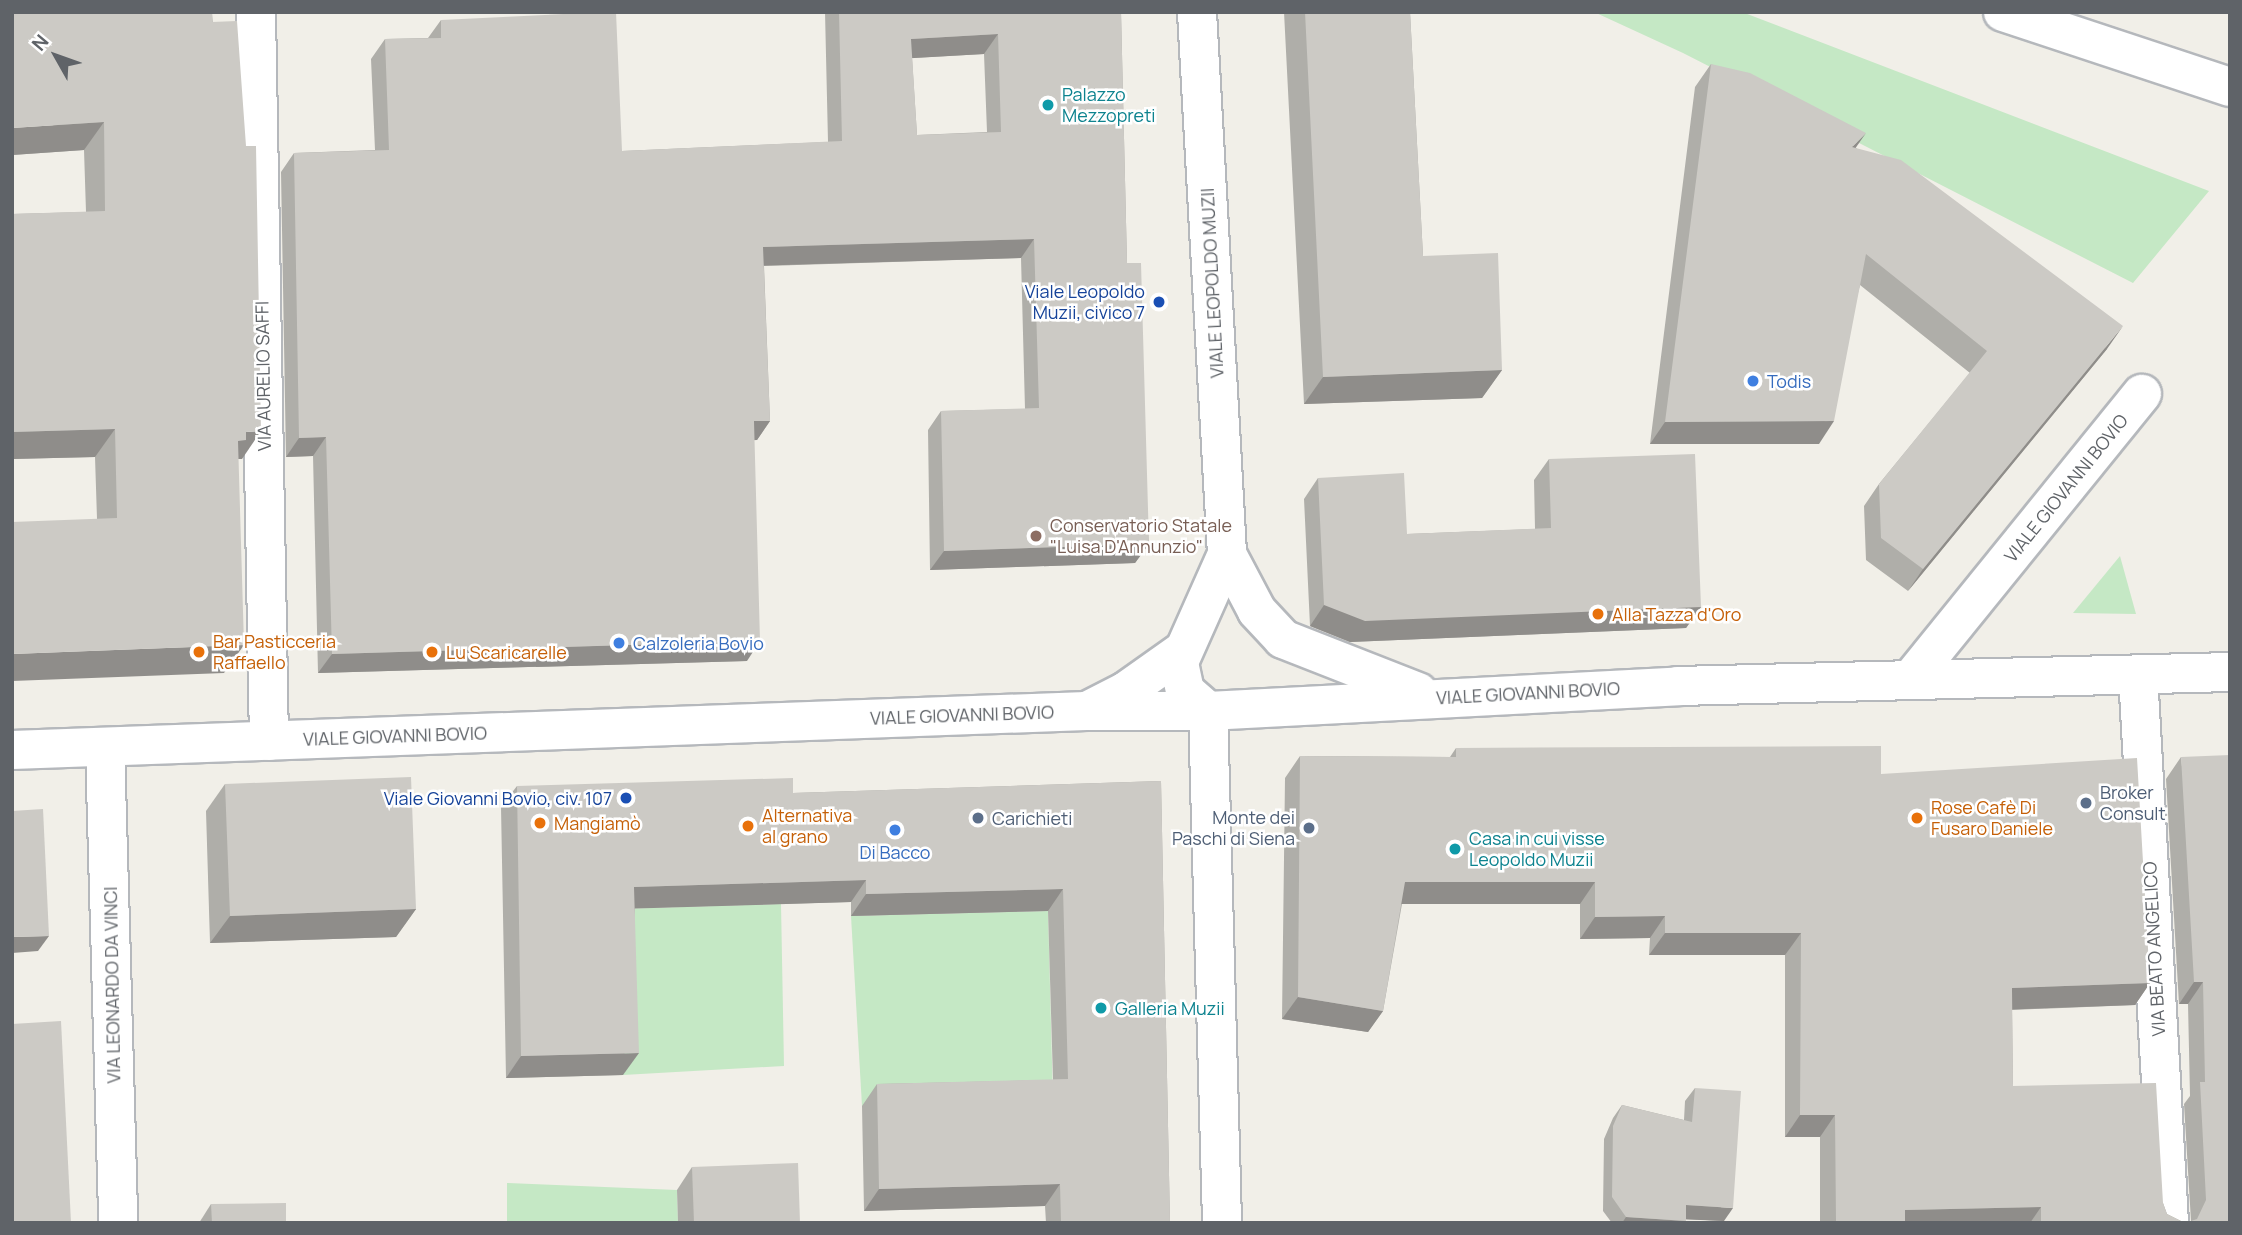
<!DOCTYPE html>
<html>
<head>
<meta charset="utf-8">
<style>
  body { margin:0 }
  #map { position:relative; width:2242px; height:1235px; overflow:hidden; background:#f1efe8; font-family:Manrope,sans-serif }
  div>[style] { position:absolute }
  .green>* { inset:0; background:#c5e8c5 }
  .roads { filter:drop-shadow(2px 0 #b5b8bc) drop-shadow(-2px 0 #b5b8bc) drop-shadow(0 2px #b5b8bc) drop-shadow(0 -2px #b5b8bc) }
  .minor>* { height:38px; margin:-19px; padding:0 19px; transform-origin:19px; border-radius:19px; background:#fff }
  .secondary>* { height:38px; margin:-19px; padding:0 19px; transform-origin:19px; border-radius:19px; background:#fff }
  .wall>* { inset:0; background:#afaea9 }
  .shaded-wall>* { inset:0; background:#8f8d8a }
  .building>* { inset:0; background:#cccac5 }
  .dots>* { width:19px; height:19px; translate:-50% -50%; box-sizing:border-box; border:4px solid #fff; border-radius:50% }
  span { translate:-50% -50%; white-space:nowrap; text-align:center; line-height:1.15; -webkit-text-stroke:5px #fff; paint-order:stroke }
  .culture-label { font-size:18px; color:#0d838f }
  .left { translate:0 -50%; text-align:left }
  .street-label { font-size:18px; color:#5f6368 }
  .transit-label { font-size:18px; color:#164399 }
  .right { translate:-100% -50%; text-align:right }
  .shop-label { font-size:18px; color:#366cbe }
  .education-label { font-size:18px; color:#785e54 }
  .food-label { font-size:18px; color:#c56008 }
  .service-label { font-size:18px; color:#4e5e75 }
  .frame { position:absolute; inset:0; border:14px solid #5f6368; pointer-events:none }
  .north { position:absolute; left:21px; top:21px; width:70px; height:70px; -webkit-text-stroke:5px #fff; paint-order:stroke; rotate:310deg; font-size:19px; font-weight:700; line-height:28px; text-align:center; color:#5f6368 }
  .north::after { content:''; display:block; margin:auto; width:24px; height:32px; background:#5f6368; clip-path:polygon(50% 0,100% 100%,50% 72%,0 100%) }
</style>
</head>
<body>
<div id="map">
  <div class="green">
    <div style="clip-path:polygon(1594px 12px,1742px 12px,2209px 191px,2133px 283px,1683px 53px)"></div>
    <div style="clip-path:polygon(2120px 556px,2136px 614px,2073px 613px)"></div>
    <div style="clip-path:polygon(781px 904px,784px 1066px,623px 1075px,619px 909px)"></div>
    <div style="clip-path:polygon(1048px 911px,1053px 1101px,862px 1106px,851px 916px)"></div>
    <div style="clip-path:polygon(507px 1183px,677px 1190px,678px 1223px,507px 1223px)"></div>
  </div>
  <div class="roads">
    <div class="minor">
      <div style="left:256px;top:12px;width:729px;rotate:88.98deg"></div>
      <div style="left:2003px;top:12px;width:239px;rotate:18.3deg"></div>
      <div style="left:2138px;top:675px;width:549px;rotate:86.76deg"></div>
      <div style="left:1911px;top:679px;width:367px;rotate:-51deg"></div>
      <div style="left:1208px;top:711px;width:512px;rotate:88.43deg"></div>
      <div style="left:105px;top:747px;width:476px;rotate:88.4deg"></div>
    </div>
    <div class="secondary">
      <div style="left:1197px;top:12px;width:543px;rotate:86.83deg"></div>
      <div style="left:1227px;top:554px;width:64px;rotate:62.2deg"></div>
      <div style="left:1257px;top:611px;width:38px;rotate:47deg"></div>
      <div style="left:1283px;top:639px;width:145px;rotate:21.4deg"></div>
      <div style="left:1091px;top:709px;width:39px;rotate:-27deg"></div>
      <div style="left:1126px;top:691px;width:67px;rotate:-35.3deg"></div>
      <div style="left:1208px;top:711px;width:30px;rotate:-139deg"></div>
      <div style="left:1185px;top:691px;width:30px;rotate:-102deg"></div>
      <div style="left:1179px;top:662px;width:118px;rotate:-66deg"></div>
      <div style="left:12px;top:750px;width:1075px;rotate:-2.08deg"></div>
      <div style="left:1086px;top:711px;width:122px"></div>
      <div style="left:1208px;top:711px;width:471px;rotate:-3deg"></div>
      <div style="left:1678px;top:686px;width:552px;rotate:-1.45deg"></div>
    </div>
  </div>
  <div class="wall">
    <div style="clip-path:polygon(212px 12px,242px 459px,238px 459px,224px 673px,97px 519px,95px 457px,12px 459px,12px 214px,86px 212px,84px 150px,12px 155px)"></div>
    <div style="clip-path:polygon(evenodd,825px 12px,1121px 12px,1127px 263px,1149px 544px,1135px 563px,930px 570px,928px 430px,941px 411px,1025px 409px,1021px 258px,764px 266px,770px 421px,757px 440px,754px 440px,747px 661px,318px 673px,313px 456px,286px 457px,281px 172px,294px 153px,375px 150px,371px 59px,385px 39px,428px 38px,441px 20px,622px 151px,828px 142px,825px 12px,984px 54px,987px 132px,917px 135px,912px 58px,984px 54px)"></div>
    <div style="clip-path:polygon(1284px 12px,1410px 12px,1423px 256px,1502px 370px,1482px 398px,1304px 404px)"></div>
    <div style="clip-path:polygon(1711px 64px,1856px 148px,2107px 349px,1908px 591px,1866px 560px,1864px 506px,1879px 484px,1970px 373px,1860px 285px,1819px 444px,1650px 444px,1695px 87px)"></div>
    <div style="clip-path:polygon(1549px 459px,1701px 607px,1686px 628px,1350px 642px,1310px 626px,1304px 499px,1318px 478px,1407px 534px,1535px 529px,1534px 480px)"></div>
    <div style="clip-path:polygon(1456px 748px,1881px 774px,2150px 983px,2135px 1005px,2012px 1010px,2013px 1086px,2163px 1203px,2167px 1214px,2185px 1223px,1820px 1223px,1820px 1137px,1785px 1137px,1785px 955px,1649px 955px,1650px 938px,1580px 939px,1580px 904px,1402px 904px,1383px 1011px,1368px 1032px,1282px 1019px,1285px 778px,1300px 756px,1450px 757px)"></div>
    <div style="clip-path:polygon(2181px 757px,2230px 1223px,2191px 1221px,2184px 1104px,2190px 1096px,2188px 1004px,2179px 1004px,2166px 779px)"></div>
    <div style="clip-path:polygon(1161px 781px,1170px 1223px,1046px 1223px,1045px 1206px,864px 1211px,862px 1106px,877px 1084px,1053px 1080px,1048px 911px,851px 916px,851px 902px,635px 908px,623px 1075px,506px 1078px,501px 807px,517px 786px,793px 793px)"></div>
    <div style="clip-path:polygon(225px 784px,416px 909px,396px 937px,210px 943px,206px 811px)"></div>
    <div style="clip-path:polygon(1695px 1088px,1724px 1221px,1686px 1219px,1684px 1223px,1612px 1223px,1603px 1211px,1604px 1139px,1613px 1118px,1622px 1105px,1684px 1120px,1685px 1101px)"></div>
    <div style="clip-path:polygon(692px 1167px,800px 1223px,678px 1223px,677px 1190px)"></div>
    <div style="clip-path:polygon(211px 1204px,286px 1223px,199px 1223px)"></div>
  </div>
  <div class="shaded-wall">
    <div style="clip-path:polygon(998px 34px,984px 54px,897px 59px,911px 39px)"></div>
    <div style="clip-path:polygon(104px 122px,84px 150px,12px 155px,12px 128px)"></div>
    <div style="clip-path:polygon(1866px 133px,1850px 156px,1852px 147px)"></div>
    <div style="clip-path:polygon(1034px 239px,1021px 258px,750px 266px,763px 247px)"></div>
    <div style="clip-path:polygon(2123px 326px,2107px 349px,1908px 591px,1923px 569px)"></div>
    <div style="clip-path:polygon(1502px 370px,1482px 398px,1304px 404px,1323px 377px)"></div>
    <div style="clip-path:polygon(754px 421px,770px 421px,757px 440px,740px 441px)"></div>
    <div style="clip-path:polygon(1834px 421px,1819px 444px,1650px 444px,1665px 422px)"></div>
    <div style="clip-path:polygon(115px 429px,95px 457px,12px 459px,12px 432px)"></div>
    <div style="clip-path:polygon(261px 431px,242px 459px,233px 459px,238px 441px,246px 432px)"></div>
    <div style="clip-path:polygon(326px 437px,313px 456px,286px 457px,299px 438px)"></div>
    <div style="clip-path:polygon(1149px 544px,1135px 563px,930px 570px,944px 551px)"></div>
    <div style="clip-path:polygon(1324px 605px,1701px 607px,1686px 628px,1350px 642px,1310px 626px)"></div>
    <div style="clip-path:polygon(760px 641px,747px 661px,318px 673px,332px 654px)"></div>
    <div style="clip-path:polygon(244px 645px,224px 673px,12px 681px,12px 654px)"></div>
    <div style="clip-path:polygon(866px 880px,851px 902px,619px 909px,634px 887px)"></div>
    <div style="clip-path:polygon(1405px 882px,1595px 882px,1580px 904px,1390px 904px)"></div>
    <div style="clip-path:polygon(1063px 889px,1048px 911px,851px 916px,866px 894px)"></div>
    <div style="clip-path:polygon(416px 909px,396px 937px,210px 943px,230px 916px)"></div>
    <div style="clip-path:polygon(1665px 916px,1650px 938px,1580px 939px,1595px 917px)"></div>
    <div style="clip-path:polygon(1665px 933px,1801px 933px,1785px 955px,1649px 955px)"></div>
    <div style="clip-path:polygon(49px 936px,38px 951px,12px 953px,12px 937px)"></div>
    <div style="clip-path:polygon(2194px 982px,2203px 982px,2188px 1004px,2179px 1004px)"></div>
    <div style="clip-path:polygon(2150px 983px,2135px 1005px,1996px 1010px,2012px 988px)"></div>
    <div style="clip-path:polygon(1298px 997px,1383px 1011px,1368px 1032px,1282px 1019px)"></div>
    <div style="clip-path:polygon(639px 1053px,623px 1075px,506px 1078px,521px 1056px)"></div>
    <div style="clip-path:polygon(1800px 1115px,1835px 1115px,1820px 1137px,1785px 1137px)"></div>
    <div style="clip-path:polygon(1060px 1184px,1045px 1206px,864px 1211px,879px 1189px)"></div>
    <div style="clip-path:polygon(1686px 1205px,1733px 1208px,1724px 1221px,1677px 1219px)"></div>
    <div style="clip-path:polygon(2041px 1207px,2030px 1223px,1896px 1223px,1905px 1210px)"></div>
    <div style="clip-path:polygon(1626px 1217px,1686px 1221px,1684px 1223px,1622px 1223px)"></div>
  </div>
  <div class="building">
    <div style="clip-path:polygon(12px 12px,212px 12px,212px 22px,237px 21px,246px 146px,256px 146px,261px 431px,246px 432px,246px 440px,238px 441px,244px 645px,12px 654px,12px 522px,117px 518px,115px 429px,12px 432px,12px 214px,105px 211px,104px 122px,12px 128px)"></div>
    <div style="clip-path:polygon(evenodd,604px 12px,616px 12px,622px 151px,842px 141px,839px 12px,1121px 12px,1127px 263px,1141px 263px,1149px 544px,944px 551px,941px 411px,1039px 408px,1034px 239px,763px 247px,770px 421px,754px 421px,760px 641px,332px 654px,326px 437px,299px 438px,294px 153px,389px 150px,385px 39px,441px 38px,441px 20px,604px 12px,998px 34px,1001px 132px,917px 135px,911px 39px,998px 34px)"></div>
    <div style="clip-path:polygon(1305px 12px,1410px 12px,1423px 256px,1498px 253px,1502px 370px,1323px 377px)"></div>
    <div style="clip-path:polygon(1711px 64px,1750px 73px,1866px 133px,1852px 147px,1901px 160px,2123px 326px,1923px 569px,1881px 538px,1879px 484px,1987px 351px,1866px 254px,1834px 421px,1665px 422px)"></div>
    <div style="clip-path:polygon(1695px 454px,1701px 607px,1365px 621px,1324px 605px,1318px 478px,1404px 473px,1407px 534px,1551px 528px,1549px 459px)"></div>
    <div style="clip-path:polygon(1881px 746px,1881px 774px,2137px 758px,2150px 983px,2012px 988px,2013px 1086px,2156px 1083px,2163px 1203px,2167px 1214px,2185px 1223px,2041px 1223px,2041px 1207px,1905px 1210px,1905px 1223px,1836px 1223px,1835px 1115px,1800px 1115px,1801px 933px,1665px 933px,1665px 916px,1595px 917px,1595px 882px,1405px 882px,1383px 1011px,1298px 997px,1300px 756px,1456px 757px,1456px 748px)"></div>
    <div style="clip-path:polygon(2230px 755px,2230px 1223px,2185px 1223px,2197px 1219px,2206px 1200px,2200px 1082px,2205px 1082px,2203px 982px,2194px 982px,2181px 757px)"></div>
    <div style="clip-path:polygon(411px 777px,416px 909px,230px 916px,225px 784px)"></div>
    <div style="clip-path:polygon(793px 778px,793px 793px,1161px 781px,1170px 1223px,1061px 1223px,1060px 1184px,879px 1189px,877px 1084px,1068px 1079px,1063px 889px,866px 894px,866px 880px,634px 887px,639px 1053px,521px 1056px,517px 786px)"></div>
    <div style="clip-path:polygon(43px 809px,49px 936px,12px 937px,12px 811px)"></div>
    <div style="clip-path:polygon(61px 1021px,71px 1223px,12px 1223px,12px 1024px)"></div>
    <div style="clip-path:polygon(1695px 1088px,1741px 1091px,1733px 1208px,1686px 1205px,1686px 1221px,1626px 1217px,1612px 1197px,1613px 1126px,1622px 1105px,1692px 1122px)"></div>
    <div style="clip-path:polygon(798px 1163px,800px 1223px,694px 1223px,692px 1167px)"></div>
    <div style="clip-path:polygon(286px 1203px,286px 1223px,212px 1223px,211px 1204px)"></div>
  </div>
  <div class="dots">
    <div style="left:1048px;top:105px;background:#0f9aa8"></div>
    <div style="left:1159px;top:302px;background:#1a4fb4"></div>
    <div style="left:1753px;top:381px;background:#3f7fe0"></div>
    <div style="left:1036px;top:536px;background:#8d6e63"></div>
    <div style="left:1598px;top:614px;background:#e8710a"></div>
    <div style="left:619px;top:643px;background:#3f7fe0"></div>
    <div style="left:199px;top:652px;background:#e8710a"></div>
    <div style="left:432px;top:652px;background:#e8710a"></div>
    <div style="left:626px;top:798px;background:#1a4fb4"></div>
    <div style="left:2086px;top:803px;background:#5c6f8a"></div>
    <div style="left:978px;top:818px;background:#5c6f8a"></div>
    <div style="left:1917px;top:818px;background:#e8710a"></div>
    <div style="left:540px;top:823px;background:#e8710a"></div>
    <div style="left:748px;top:826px;background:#e8710a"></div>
    <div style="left:1309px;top:828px;background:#5c6f8a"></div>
    <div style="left:895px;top:830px;background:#3f7fe0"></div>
    <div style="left:1455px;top:849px;background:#0f9aa8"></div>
    <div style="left:1101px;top:1008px;background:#0f9aa8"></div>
  </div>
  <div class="culture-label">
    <span class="left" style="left:1062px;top:105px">Palazzo<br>Mezzopreti</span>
    <span class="left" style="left:1469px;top:849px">Casa in cui visse<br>Leopoldo Muzii</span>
    <span class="left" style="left:1115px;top:1008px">Galleria Muzii</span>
  </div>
  <div class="street-label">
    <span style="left:1212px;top:283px;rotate:-93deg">VIALE LEOPOLDO MUZII</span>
    <span style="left:263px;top:376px;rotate:-91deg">VIA AURELIO SAFFI</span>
    <span style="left:2066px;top:488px;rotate:-51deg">VIALE GIOVANNI BOVIO</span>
    <span style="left:1528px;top:693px;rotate:-3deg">VIALE GIOVANNI BOVIO</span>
    <span style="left:962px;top:715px;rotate:-2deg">VIALE GIOVANNI BOVIO</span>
    <span style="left:395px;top:736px;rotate:-2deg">VIALE GIOVANNI BOVIO</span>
    <span style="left:2154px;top:949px;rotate:-93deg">VIA BEATO ANGELICO</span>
    <span style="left:112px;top:985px;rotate:-91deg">VIA LEONARDO DA VINCI</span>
  </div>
  <div class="transit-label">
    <span class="right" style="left:1145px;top:302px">Viale Leopoldo<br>Muzii, civico 7</span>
    <span class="right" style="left:612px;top:798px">Viale Giovanni Bovio, civ. 107</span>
  </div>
  <div class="shop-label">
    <span class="left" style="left:1767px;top:381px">Todis</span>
    <span class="left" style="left:633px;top:643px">Calzoleria Bovio</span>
    <span style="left:895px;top:852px">Di Bacco</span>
  </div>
  <div class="education-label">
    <span class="left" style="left:1050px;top:536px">Conservatorio Statale<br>"Luisa D'Annunzio"</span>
  </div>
  <div class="food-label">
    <span class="left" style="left:1612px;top:614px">Alla Tazza d'Oro</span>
    <span class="left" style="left:213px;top:652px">Bar Pasticceria<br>Raffaello</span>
    <span class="left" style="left:446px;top:652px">Lu Scaricarelle</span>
    <span class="left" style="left:1931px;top:818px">Rose Cafè Di<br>Fusaro Daniele</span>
    <span class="left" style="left:762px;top:826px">Alternativa<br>al grano</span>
    <span class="left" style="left:554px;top:823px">Mangiamò</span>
  </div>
  <div class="service-label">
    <span class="left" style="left:2100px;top:803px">Broker<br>Consult</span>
    <span class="left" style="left:992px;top:818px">Carichieti</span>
    <span class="right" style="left:1295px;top:828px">Monte dei<br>Paschi di Siena</span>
  </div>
  <div class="frame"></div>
  <div class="north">N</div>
</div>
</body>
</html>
